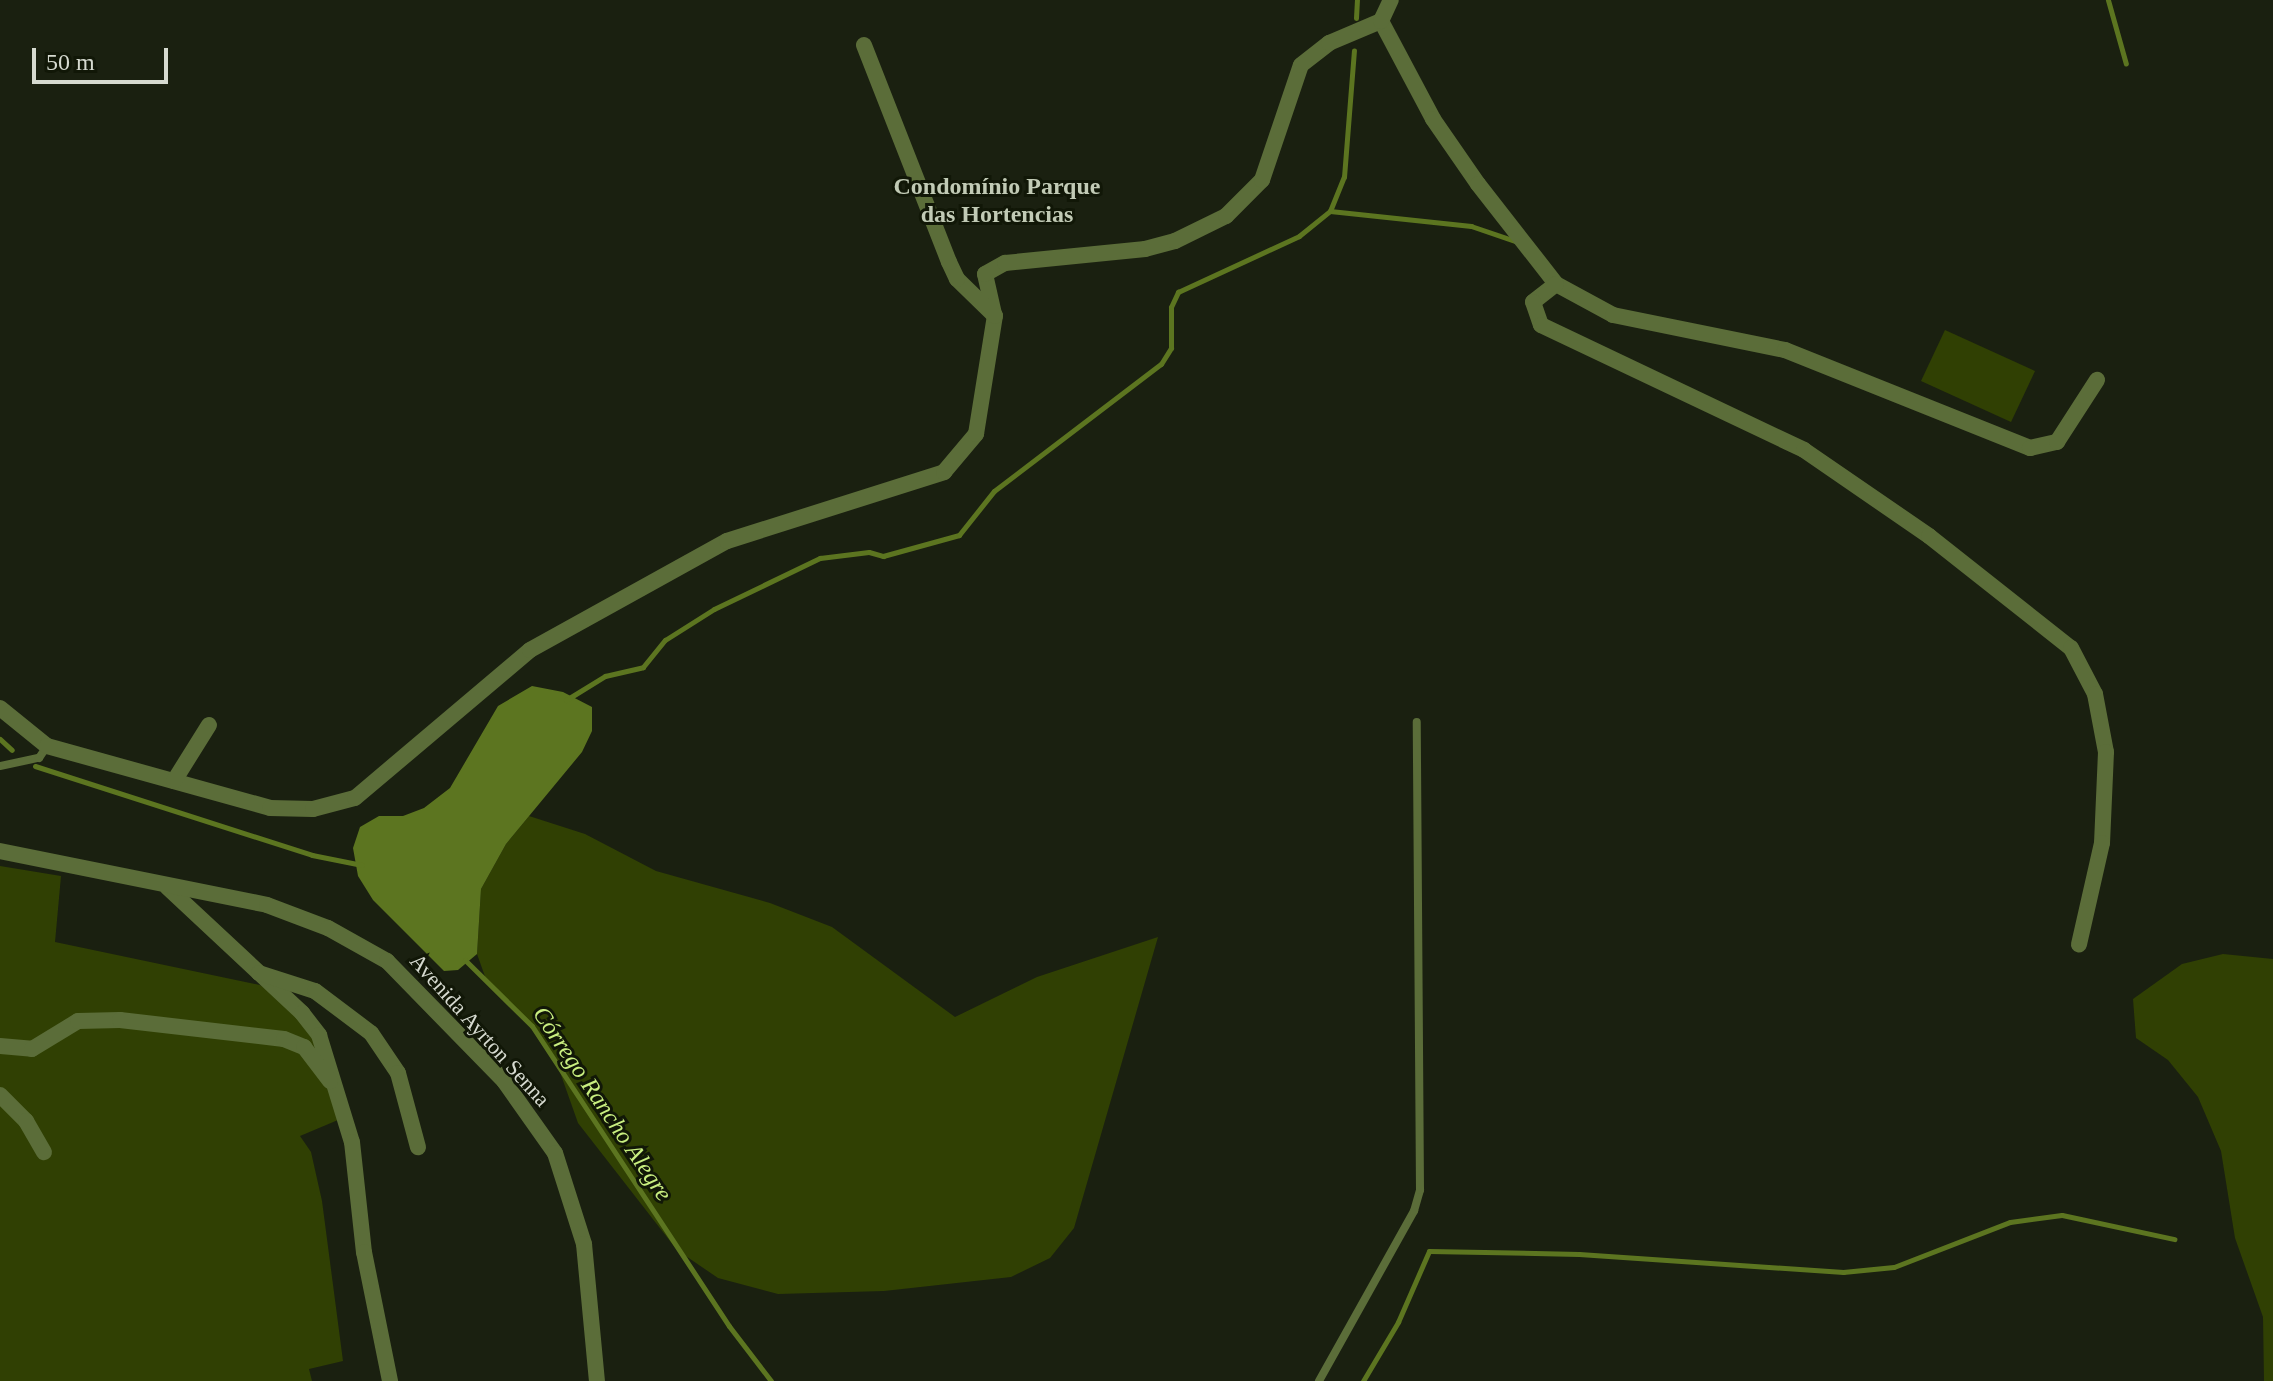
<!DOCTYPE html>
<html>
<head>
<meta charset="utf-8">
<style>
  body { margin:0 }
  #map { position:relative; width:2273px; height:1381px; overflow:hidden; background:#1a2010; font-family:Georgia,serif }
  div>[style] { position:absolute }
  .green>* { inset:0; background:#304003 }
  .water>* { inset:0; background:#5c7520 }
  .stream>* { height:5px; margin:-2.5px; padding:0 2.5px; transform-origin:2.5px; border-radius:2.5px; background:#5c7520 }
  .service>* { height:8px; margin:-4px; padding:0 4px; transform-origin:4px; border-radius:4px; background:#5b6d39 }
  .minor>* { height:16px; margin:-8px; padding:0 8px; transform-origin:8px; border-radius:8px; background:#5b6d39 }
  .tertiary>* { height:16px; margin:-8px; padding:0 8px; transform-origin:8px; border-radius:8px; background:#5b6d39 }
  span { translate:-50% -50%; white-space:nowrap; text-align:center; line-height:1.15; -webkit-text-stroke:6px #111707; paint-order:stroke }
  .street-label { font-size:22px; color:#d6dad0 }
  .neighbourhood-label { font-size:24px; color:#c1cab5; font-weight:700 }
  .water-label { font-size:24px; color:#c9ef80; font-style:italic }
  .scale { position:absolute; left:32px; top:48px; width:136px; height:36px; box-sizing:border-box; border:4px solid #d6dad0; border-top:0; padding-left:10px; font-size:24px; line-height:28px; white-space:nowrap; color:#d6dad0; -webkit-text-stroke:6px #111707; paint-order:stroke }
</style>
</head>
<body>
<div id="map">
  <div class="green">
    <div style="clip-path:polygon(1945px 330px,2035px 371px,2011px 422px,1921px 381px)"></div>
    <div style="clip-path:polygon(529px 816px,585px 834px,656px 871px,770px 903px,832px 927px,955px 1017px,1037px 977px,1158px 937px,1074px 1228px,1050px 1258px,1011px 1277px,884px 1291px,778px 1294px,718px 1278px,677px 1250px,578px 1123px,555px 1058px,536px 1030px,487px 982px,477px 954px,481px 889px,506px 844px)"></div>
    <div style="clip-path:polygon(0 866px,61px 876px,55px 942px,260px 985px,298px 1009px,320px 1040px,338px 1120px,300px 1136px,311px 1152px,322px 1201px,343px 1361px,309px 1369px,312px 1381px,0 1381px)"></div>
    <div style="clip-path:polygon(2223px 954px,2273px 959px,2273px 1381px,2264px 1381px,2263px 1317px,2235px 1238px,2221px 1151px,2198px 1097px,2168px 1060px,2136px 1038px,2133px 999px,2182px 964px)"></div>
  </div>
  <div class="water">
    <div style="clip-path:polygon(532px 686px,563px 692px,592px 707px,592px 731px,582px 752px,506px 844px,481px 889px,477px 954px,458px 970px,444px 971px,373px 900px,358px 876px,353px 848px,360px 827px,379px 816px,403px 816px,424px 808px,450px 788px,498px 706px)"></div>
  </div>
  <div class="stream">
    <div style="left:2108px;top:0;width:66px;rotate:74.3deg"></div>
    <div style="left:1356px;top:18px;width:18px;rotate:-87deg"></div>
    <div style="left:1330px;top:211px;width:142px;rotate:6.1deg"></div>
    <div style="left:1471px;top:226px;width:50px;rotate:18.8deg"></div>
    <div style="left:566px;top:700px;width:46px;rotate:-31.6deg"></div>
    <div style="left:605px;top:676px;width:39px;rotate:-13deg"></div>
    <div style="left:643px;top:667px;width:35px;rotate:-51deg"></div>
    <div style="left:665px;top:640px;width:58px;rotate:-32.3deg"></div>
    <div style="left:714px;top:609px;width:118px;rotate:-25.7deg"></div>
    <div style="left:820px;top:558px;width:49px;rotate:-7deg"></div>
    <div style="left:869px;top:552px;width:15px;rotate:16deg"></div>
    <div style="left:883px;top:556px;width:79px;rotate:-15.4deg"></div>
    <div style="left:959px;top:535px;width:56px;rotate:-51.5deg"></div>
    <div style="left:994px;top:491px;width:210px;rotate:-37.3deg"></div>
    <div style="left:1161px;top:364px;width:19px;rotate:-58deg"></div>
    <div style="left:1171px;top:348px;width:41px;rotate:-90deg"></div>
    <div style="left:1171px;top:307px;width:17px;rotate:-65deg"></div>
    <div style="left:1178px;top:292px;width:133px;rotate:-24.8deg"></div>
    <div style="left:1299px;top:236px;width:40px;rotate:-39deg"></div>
    <div style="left:1330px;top:211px;width:37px;rotate:-68deg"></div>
    <div style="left:1344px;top:177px;width:127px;rotate:-85.5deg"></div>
    <div style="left:0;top:739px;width:16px;rotate:43deg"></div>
    <div style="left:35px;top:766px;width:291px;rotate:17.8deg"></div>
    <div style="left:312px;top:855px;width:51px;rotate:11.3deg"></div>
    <div style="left:465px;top:960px;width:94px;rotate:44.6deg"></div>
    <div style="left:532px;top:1026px;width:359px;rotate:56.7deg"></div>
    <div style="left:729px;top:1326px;width:69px;rotate:52.6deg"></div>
    <div style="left:1363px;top:1381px;width:69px;rotate:-59.3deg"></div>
    <div style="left:1398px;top:1322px;width:77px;rotate:-66.4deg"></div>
    <div style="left:1429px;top:1251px;width:150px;rotate:1.1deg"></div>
    <div style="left:1579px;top:1254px;width:265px;rotate:3.9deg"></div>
    <div style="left:1843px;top:1272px;width:51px;rotate:-5.6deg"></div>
    <div style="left:1894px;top:1267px;width:124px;rotate:-21.2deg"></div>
    <div style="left:2010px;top:1222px;width:52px;rotate:-7.7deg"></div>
    <div style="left:2062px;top:1215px;width:115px;rotate:12.1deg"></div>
  </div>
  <div class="service">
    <div style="left:0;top:766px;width:40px;rotate:-12deg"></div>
    <div style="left:39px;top:758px;width:14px;rotate:-56deg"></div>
    <div style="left:1319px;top:1381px;width:195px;rotate:-60.8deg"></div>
    <div style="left:1414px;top:1211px;width:22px;rotate:-74deg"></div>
    <div style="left:1420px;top:1190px;width:468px;rotate:-90.4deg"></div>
  </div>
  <div class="minor">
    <div style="left:1381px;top:21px;width:111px;rotate:62deg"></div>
    <div style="left:1433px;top:119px;width:79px;rotate:55.3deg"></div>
    <div style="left:1478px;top:184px;width:127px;rotate:52deg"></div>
    <div style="left:1556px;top:284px;width:65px;rotate:28.5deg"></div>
    <div style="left:1613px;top:315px;width:176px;rotate:11.5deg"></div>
    <div style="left:1785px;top:350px;width:264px;rotate:21.8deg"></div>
    <div style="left:2030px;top:448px;width:28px;rotate:-13deg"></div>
    <div style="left:2057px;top:442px;width:74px;rotate:-57.2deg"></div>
    <div style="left:1556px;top:284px;width:29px;rotate:142deg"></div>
    <div style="left:1533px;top:302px;width:24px;rotate:71deg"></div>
    <div style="left:1541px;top:325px;width:291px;rotate:25.4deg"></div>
    <div style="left:1804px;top:450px;width:152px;rotate:34.5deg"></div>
    <div style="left:1929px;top:536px;width:181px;rotate:38.3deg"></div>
    <div style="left:2071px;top:648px;width:52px;rotate:62.4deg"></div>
    <div style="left:2095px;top:694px;width:59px;rotate:79.3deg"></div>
    <div style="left:2106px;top:752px;width:91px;rotate:92.5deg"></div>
    <div style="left:2102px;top:843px;width:104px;rotate:102.8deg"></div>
    <div style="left:994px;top:314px;width:41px;rotate:-102.7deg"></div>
    <div style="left:985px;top:274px;width:23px;rotate:-29deg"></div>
    <div style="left:1005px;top:263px;width:141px;rotate:-5.7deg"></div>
    <div style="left:1145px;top:249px;width:31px;rotate:-15deg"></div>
    <div style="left:1175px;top:241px;width:57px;rotate:-26.1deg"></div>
    <div style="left:1226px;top:216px;width:51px;rotate:-45deg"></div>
    <div style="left:1262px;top:180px;width:121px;rotate:-71.3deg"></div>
    <div style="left:1301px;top:65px;width:36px;rotate:-38deg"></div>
    <div style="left:1329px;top:43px;width:56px;rotate:-22.9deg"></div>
    <div style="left:1381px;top:21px;width:23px;rotate:-65deg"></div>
    <div style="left:0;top:708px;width:60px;rotate:39deg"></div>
    <div style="left:47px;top:746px;width:231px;rotate:15.5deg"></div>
    <div style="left:270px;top:808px;width:43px;rotate:1.3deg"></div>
    <div style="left:313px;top:809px;width:43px;rotate:-14.7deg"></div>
    <div style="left:355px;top:798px;width:229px;rotate:-40.2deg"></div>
    <div style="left:530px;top:650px;width:225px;rotate:-29deg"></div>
    <div style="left:727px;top:541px;width:228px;rotate:-17.6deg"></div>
    <div style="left:944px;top:472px;width:50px;rotate:-49.9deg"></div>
    <div style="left:976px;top:434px;width:120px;rotate:-80.9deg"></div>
    <div style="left:995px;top:316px;width:53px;rotate:-135.8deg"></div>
    <div style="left:957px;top:279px;width:19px;rotate:-115deg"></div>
    <div style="left:949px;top:262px;width:233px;rotate:-111.4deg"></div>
    <div style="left:174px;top:781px;width:66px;rotate:-58deg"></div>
    <div style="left:167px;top:887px;width:185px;rotate:43deg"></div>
    <div style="left:302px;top:1013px;width:28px;rotate:52deg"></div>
    <div style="left:319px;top:1035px;width:112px;rotate:72.9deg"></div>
    <div style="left:352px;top:1142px;width:111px;rotate:83.8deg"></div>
    <div style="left:364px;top:1252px;width:132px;rotate:78.6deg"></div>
    <div style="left:259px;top:973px;width:59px;rotate:17.8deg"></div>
    <div style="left:315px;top:991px;width:70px;rotate:36.9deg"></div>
    <div style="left:371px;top:1033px;width:48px;rotate:56deg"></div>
    <div style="left:398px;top:1073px;width:77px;rotate:74.9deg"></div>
    <div style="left:0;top:1046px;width:32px;rotate:5deg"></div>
    <div style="left:32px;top:1049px;width:54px;rotate:-31.3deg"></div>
    <div style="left:78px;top:1021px;width:42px;rotate:-1.4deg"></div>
    <div style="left:120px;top:1020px;width:165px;rotate:6.6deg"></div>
    <div style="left:284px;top:1039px;width:22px;rotate:22deg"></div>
    <div style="left:304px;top:1047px;width:43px;rotate:52.6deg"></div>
    <div style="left:0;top:1095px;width:37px;rotate:45deg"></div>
    <div style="left:26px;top:1121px;width:36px;rotate:60deg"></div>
  </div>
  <div class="tertiary">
    <div style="left:0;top:851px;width:272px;rotate:11.4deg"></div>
    <div style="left:267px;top:905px;width:65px;rotate:20.7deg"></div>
    <div style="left:328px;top:928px;width:68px;rotate:29.2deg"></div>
    <div style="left:387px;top:961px;width:168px;rotate:45.7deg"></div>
    <div style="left:504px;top:1081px;width:88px;rotate:54.7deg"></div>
    <div style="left:555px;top:1153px;width:96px;rotate:72.3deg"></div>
    <div style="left:584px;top:1244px;width:138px;rotate:84.6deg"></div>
  </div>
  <div class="street-label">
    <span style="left:480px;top:1030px;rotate:48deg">Avenida Ayrton Senna</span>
  </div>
  <div class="neighbourhood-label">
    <span style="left:997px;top:201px">Condomínio Parque<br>das Hortencias</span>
  </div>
  <div class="water-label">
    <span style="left:602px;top:1104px;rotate:56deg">Córrego Rancho Alegre</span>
  </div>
  <div class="scale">50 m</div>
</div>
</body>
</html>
